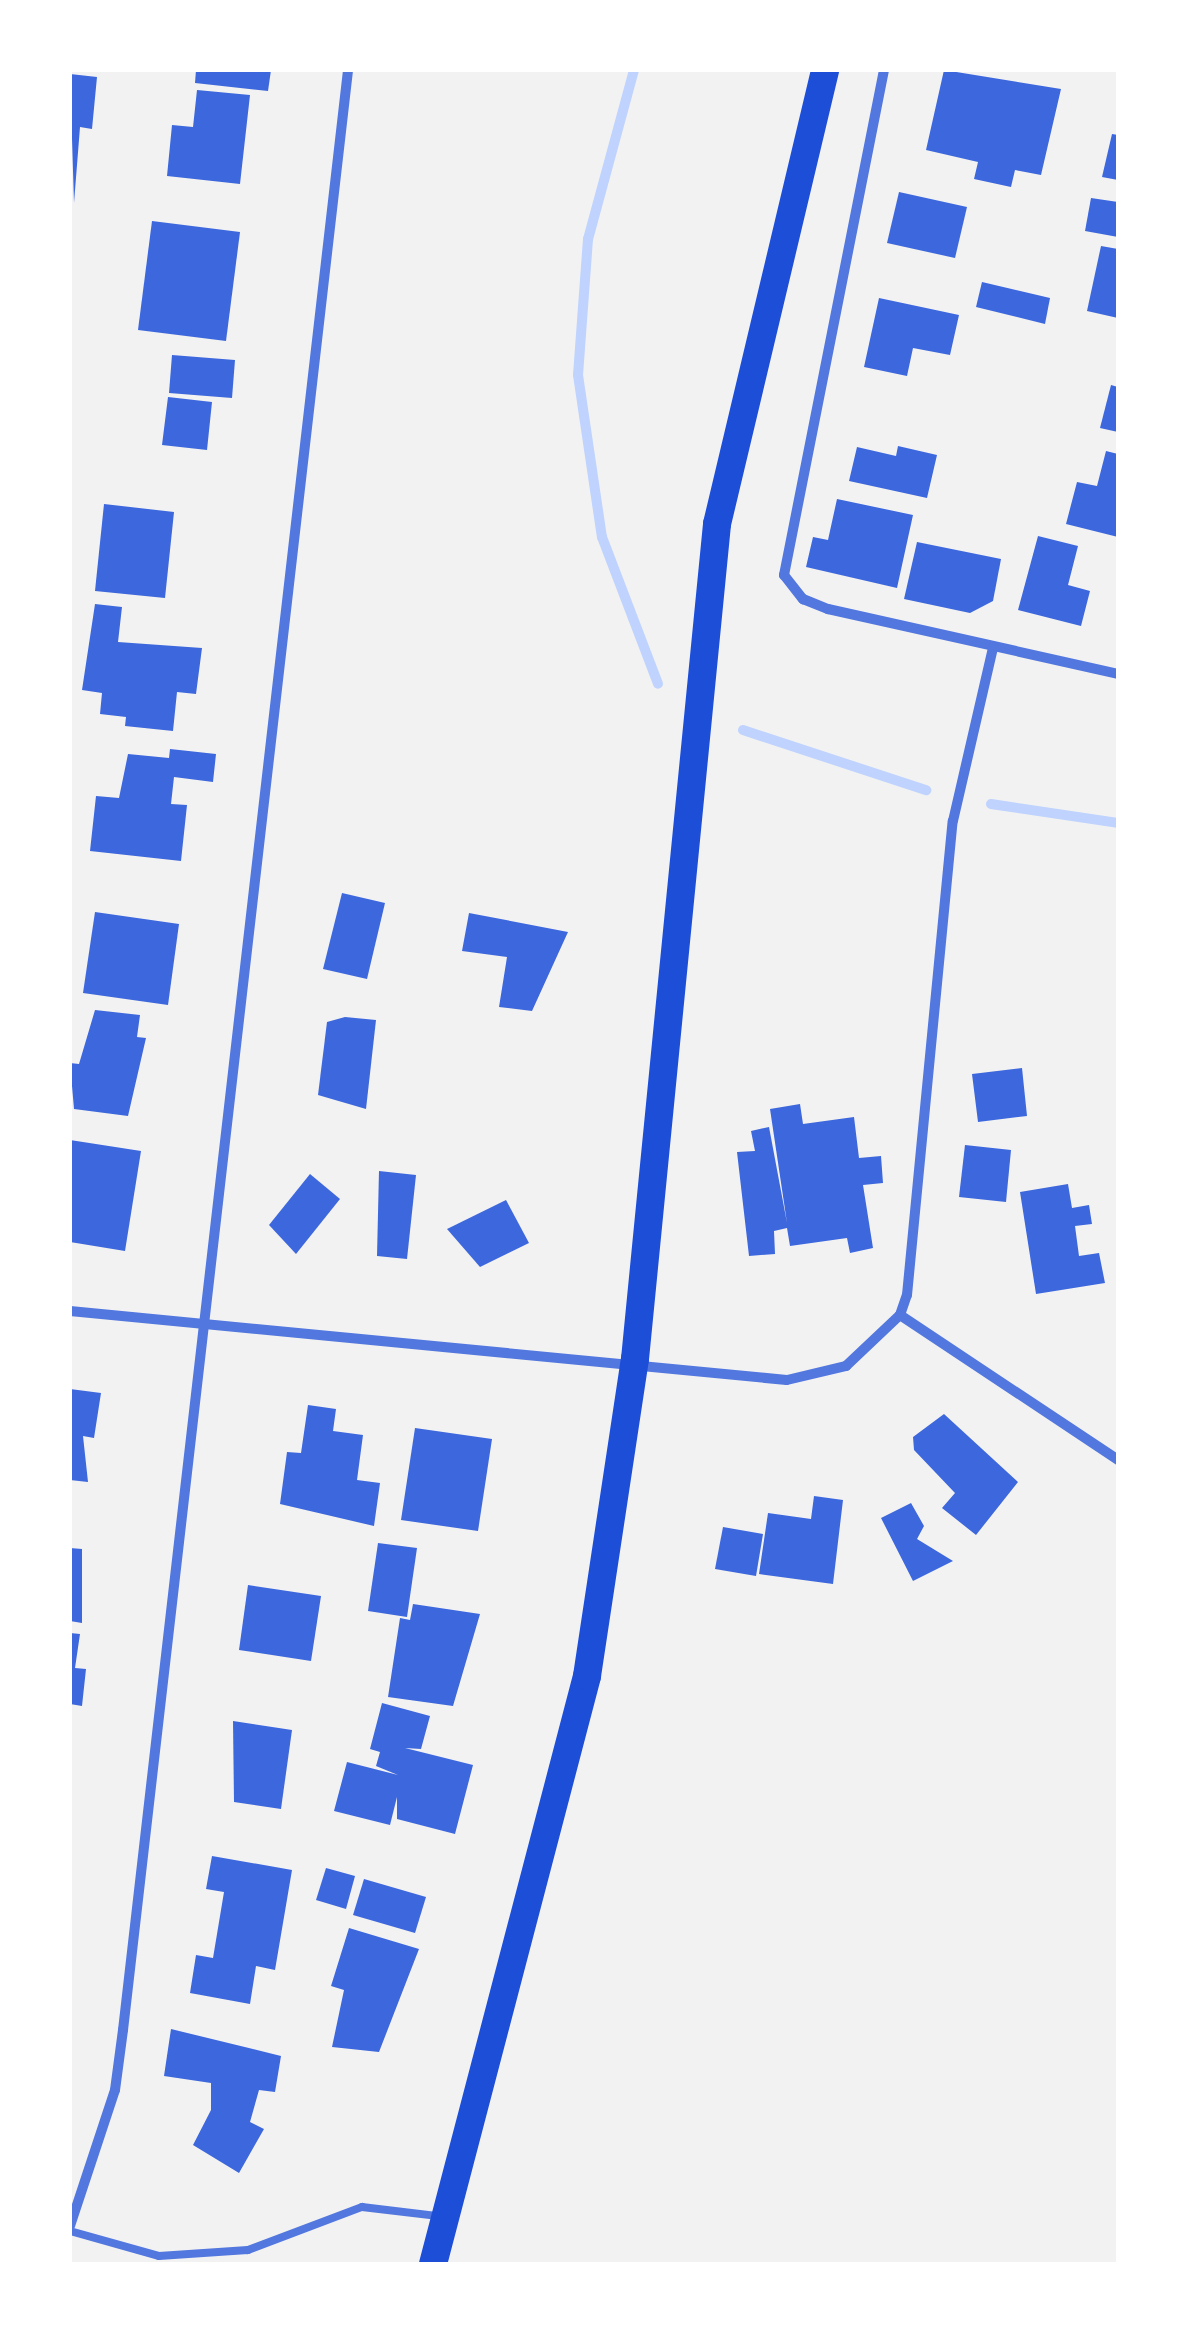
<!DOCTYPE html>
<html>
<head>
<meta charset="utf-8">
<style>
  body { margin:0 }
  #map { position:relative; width:1188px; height:2334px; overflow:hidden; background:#f2f2f2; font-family:Cabin,sans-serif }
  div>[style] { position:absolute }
  .stream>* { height:10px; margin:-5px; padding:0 5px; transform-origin:5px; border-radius:5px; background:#bfd3fe }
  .building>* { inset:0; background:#3d67dc }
  .service>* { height:8px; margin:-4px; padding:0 4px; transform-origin:4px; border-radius:4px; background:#5277de }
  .minor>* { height:10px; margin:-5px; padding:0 5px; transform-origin:5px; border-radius:5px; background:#5277de }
  .trunk>* { height:28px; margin:-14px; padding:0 14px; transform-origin:14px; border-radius:14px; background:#1d4ed8 }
  span { translate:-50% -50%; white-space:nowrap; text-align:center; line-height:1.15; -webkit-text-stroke:10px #fff; paint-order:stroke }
  .frame { position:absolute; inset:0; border:72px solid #fff; pointer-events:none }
</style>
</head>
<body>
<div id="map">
  <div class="stream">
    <div style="left:634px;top:70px;width:175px;rotate:105.2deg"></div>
    <div style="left:588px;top:239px;width:136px;rotate:94.2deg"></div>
    <div style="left:578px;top:375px;width:164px;rotate:81.6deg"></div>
    <div style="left:602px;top:537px;width:157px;rotate:69.1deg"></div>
    <div style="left:743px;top:730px;width:193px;rotate:18.2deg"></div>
    <div style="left:991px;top:804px;width:128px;rotate:8.5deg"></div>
  </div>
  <div class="building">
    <div style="clip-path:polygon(196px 70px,271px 70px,268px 91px,195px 83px)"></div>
    <div style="clip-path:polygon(944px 70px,1061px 89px,1041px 175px,1015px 170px,1011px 187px,974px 179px,978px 162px,926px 150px)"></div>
    <div style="clip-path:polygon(70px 74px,97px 77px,92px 129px,80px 127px,74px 203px)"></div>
    <div style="clip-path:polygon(197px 90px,250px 95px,240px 184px,167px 176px,172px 125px,193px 127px)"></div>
    <div style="clip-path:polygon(1112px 134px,1118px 135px,1118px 180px,1102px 177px)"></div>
    <div style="clip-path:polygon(899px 192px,967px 207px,955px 258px,887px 243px)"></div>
    <div style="clip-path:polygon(1091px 198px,1118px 202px,1118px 237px,1085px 231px)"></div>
    <div style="clip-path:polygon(152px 221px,240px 232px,226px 341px,138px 330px)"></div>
    <div style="clip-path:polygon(1101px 246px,1118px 249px,1118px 318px,1087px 311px)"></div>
    <div style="clip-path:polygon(982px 282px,1050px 298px,1045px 324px,976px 307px)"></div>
    <div style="clip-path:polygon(879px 298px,959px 315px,950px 355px,913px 348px,907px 376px,864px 367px)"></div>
    <div style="clip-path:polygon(172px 355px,235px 360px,232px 398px,169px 393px)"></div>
    <div style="clip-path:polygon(1111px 385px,1118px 387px,1118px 432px,1100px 428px)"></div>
    <div style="clip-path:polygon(168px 397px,212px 402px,207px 450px,162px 445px)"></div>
    <div style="clip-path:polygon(898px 446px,937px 455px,927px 498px,849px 481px,857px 447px,896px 456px)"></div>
    <div style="clip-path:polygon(1106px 451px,1118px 454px,1118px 537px,1066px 524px,1077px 482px,1097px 486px)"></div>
    <div style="clip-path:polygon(837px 499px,913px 515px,897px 588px,806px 567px,813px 537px,828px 540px)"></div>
    <div style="clip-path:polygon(104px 504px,174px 512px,165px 598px,95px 591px)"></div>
    <div style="clip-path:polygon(1038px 536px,1078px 546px,1068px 585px,1090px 591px,1081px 626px,1018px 610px)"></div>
    <div style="clip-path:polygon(917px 542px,1001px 559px,993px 601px,970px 613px,904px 599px)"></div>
    <div style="clip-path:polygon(95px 604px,122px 607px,118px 642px,202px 648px,196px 694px,177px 692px,173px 731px,125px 726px,126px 717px,100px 714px,102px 693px,82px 690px)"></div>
    <div style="clip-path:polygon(170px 749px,216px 754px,213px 782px,174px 777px,171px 804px,187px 805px,181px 861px,90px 851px,96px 796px,119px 798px,128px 754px,169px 758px)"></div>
    <div style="clip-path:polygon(342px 893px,385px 903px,367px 979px,323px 969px)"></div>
    <div style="clip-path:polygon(95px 912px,179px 924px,168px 1005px,83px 993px)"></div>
    <div style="clip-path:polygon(469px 913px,568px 932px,532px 1011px,499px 1007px,507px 957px,462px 951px)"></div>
    <div style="clip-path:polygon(95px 1010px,140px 1015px,137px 1037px,146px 1038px,128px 1116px,74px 1109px,70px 1063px,79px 1064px)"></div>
    <div style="clip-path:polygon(345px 1017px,376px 1020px,366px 1109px,318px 1095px,327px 1022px)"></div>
    <div style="clip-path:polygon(1022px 1068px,1027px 1116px,978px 1122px,972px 1074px)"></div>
    <div style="clip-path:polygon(800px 1104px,803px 1124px,854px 1117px,859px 1158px,881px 1156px,883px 1183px,863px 1185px,873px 1248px,850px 1253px,847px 1238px,790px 1246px,787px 1228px,774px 1231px,775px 1254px,749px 1256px,737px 1152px,755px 1151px,751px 1131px,769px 1127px,787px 1223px,770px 1109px)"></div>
    <div style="clip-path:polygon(70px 1140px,141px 1151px,125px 1251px,70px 1242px)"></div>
    <div style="clip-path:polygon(965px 1145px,1011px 1150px,1006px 1202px,959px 1197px)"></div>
    <div style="clip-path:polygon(379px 1171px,416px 1175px,407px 1259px,377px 1256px)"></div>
    <div style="clip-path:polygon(310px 1174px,340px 1199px,296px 1254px,269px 1225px)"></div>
    <div style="clip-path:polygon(1068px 1184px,1072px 1208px,1089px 1205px,1092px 1224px,1075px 1226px,1079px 1256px,1099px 1253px,1105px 1283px,1036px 1294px,1020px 1192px)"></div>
    <div style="clip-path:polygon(506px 1200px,529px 1243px,480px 1267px,447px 1229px)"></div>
    <div style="clip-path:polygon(70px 1389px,101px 1393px,94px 1438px,83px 1436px,88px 1482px,70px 1480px)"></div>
    <div style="clip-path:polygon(308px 1405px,336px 1409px,333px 1431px,363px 1435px,357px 1480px,380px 1483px,374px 1526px,280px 1504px,287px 1452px,301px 1453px)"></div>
    <div style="clip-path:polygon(944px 1414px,1018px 1482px,976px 1535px,942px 1508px,955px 1493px,914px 1450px,913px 1437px)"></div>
    <div style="clip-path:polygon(415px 1428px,492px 1439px,478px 1531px,401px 1520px)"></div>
    <div style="clip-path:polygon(814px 1496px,843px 1500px,833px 1584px,759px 1574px,768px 1513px,811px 1519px)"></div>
    <div style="clip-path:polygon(911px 1503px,924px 1526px,917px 1539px,953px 1561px,913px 1581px,881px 1518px)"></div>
    <div style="clip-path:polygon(723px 1527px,763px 1534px,756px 1576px,715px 1569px)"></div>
    <div style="clip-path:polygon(378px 1543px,417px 1548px,407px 1617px,368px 1611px)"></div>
    <div style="clip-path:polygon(70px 1548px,82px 1549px,82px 1623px,70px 1621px)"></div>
    <div style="clip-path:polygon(248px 1585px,321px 1596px,311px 1661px,239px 1650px)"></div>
    <div style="clip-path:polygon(413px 1604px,480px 1614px,453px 1706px,388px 1697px,400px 1618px,410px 1620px)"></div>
    <div style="clip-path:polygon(70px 1633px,80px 1634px,75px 1668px,86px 1669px,82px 1706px,70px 1704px)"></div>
    <div style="clip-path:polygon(382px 1703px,430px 1716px,421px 1749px,405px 1748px,473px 1765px,455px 1834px,397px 1819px,397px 1797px,390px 1825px,334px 1811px,347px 1762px,398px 1775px,376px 1766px,380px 1752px,370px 1749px)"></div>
    <div style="clip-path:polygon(233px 1721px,292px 1730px,281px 1809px,234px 1802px)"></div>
    <div style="clip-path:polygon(212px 1856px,292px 1870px,275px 1970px,256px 1966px,250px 2004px,190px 1993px,196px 1955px,213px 1958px,224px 1892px,206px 1889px)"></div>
    <div style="clip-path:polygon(326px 1868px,355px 1876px,346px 1909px,316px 1900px)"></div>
    <div style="clip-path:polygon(364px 1879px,426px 1897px,415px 1933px,353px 1915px)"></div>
    <div style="clip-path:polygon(349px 1928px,419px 1949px,379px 2052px,332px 2047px,344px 1990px,331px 1986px)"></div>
    <div style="clip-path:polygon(171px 2029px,281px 2056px,275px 2092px,259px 2090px,250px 2122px,264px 2129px,239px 2173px,193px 2145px,211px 2110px,211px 2083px,164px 2076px)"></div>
  </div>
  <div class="service">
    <div style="left:70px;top:2231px;width:92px;rotate:15.7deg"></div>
    <div style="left:159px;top:2256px;width:89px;rotate:-3.9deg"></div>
    <div style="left:248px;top:2250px;width:122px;rotate:-20.7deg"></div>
    <div style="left:362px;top:2207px;width:77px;rotate:6.8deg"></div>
  </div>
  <div class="minor">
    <div style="left:884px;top:70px;width:515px;rotate:101.2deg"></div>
    <div style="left:784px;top:575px;width:31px;rotate:52deg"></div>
    <div style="left:803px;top:599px;width:27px;rotate:22deg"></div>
    <div style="left:828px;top:609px;width:297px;rotate:12.6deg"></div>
    <div style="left:70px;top:1311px;width:720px;rotate:5.5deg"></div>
    <div style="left:787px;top:1380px;width:61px;rotate:-13.3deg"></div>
    <div style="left:846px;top:1366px;width:74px;rotate:-43.4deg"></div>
    <div style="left:900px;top:1315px;width:21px;rotate:-71deg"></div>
    <div style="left:907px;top:1295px;width:476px;rotate:-84.5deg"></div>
    <div style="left:953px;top:821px;width:178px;rotate:-77deg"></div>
    <div style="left:900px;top:1315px;width:262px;rotate:33.6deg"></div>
    <div style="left:70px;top:2226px;width:143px;rotate:-71.7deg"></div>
    <div style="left:115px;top:2090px;width:61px;rotate:-82.4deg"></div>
    <div style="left:123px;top:2030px;width:1973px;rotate:-83.45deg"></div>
  </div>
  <div class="trunk">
    <div style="left:433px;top:2264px;width:608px;rotate:-75.32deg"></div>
    <div style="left:587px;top:1676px;width:321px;rotate:-81.4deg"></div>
    <div style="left:635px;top:1359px;width:839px;rotate:-84.39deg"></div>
    <div style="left:717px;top:524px;width:467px;rotate:-76.6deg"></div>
  </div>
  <div class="frame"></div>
</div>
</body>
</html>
